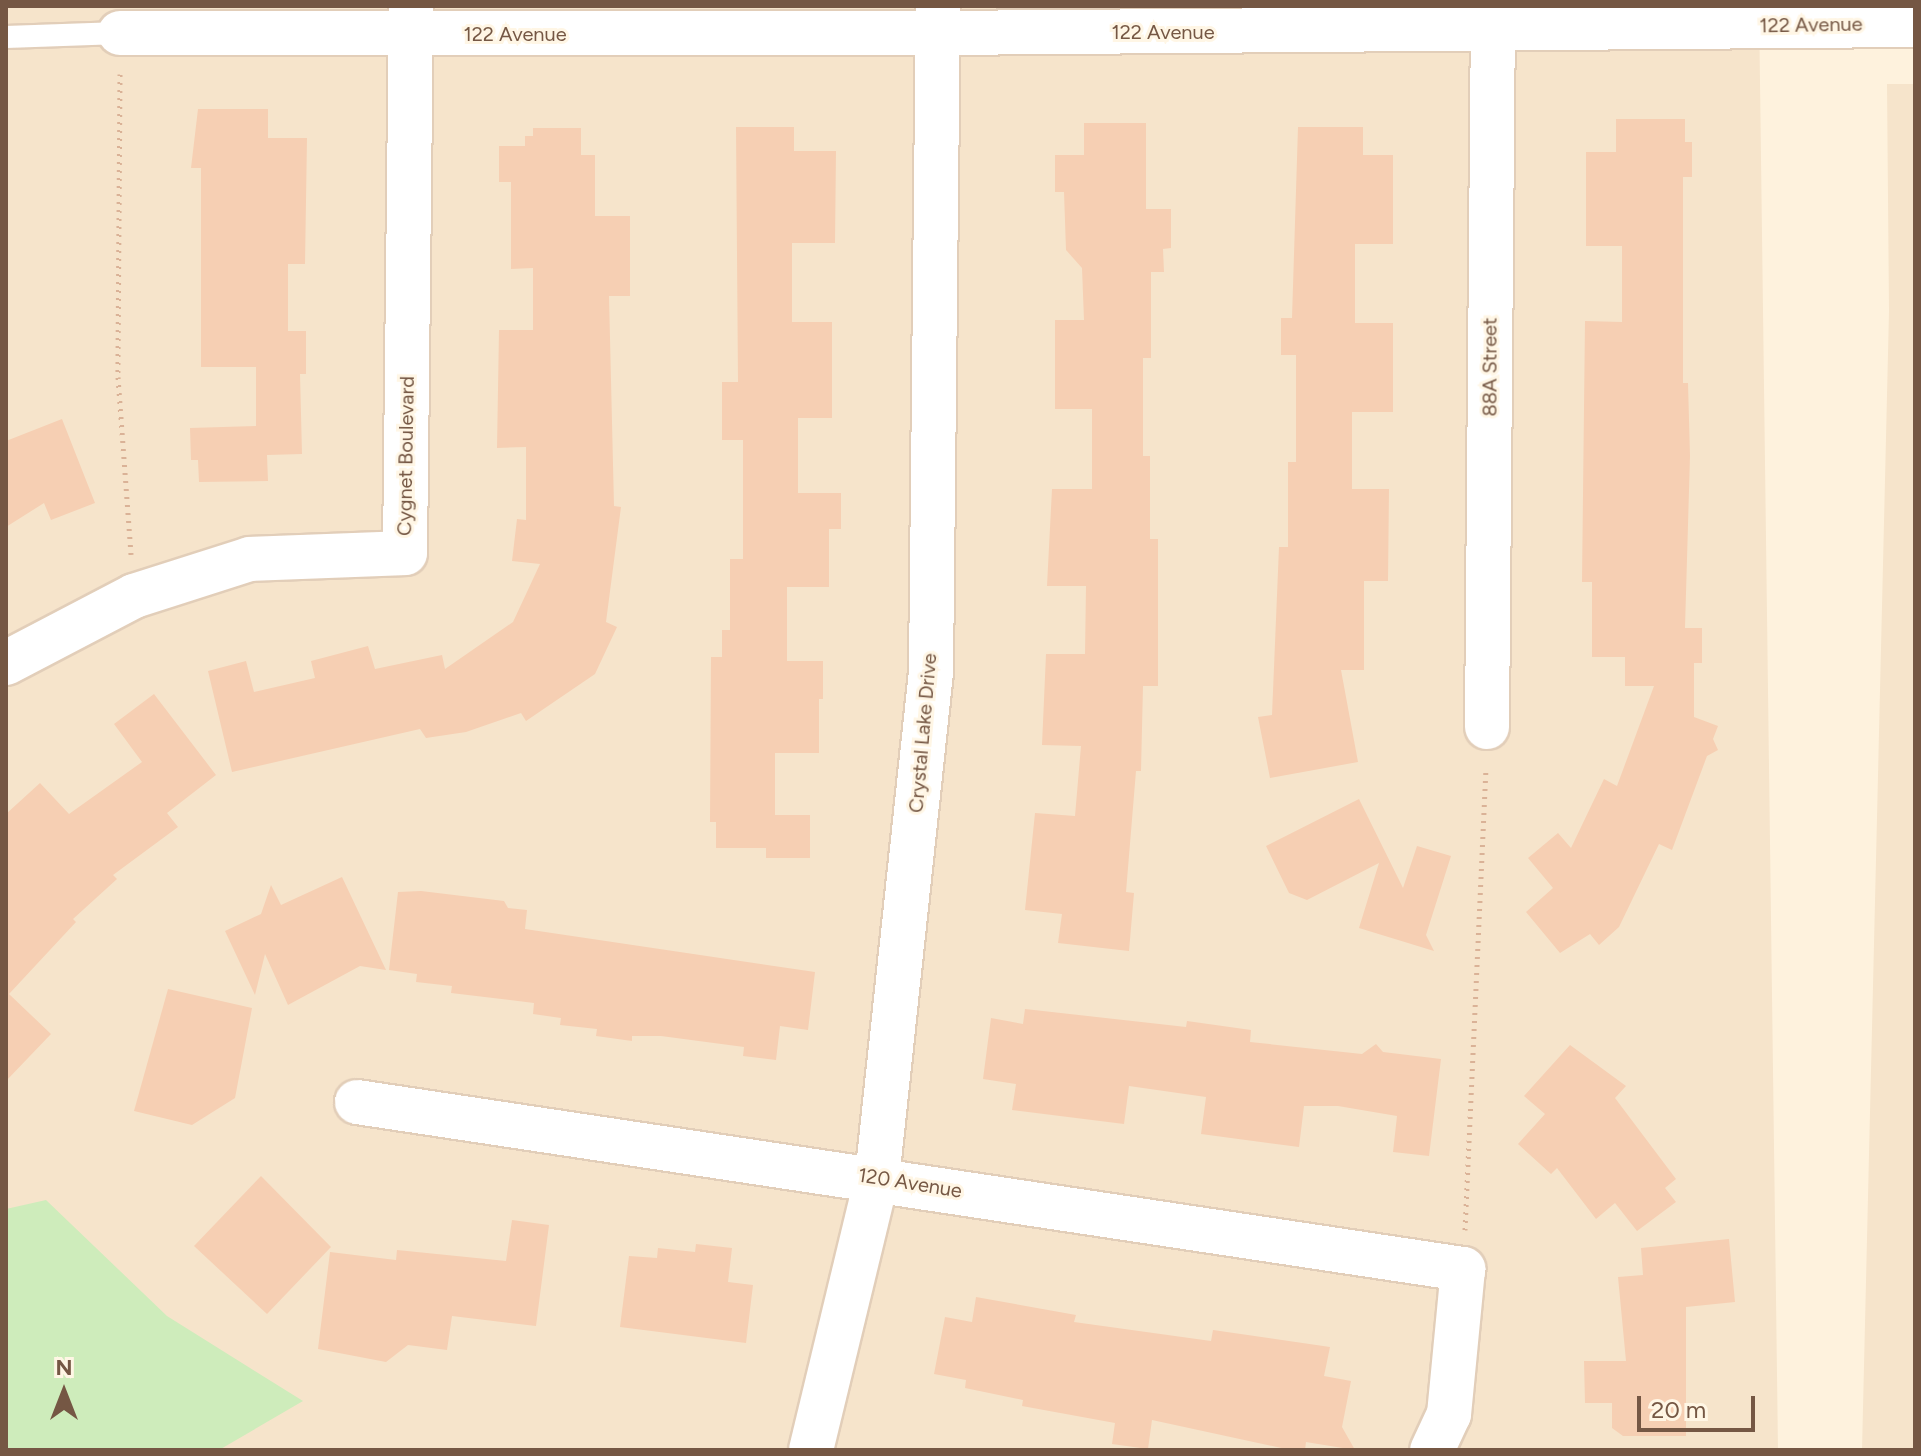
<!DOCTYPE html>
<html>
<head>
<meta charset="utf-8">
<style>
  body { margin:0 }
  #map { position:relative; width:1921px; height:1456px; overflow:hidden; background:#fef2dd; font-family:Figtree,sans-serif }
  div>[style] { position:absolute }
  .residential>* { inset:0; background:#f6e4cb }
  .green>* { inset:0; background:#ceecbb }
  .building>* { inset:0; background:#f6cfb3 }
  .path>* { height:5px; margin-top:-2.5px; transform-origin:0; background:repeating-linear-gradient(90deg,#dab297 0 2px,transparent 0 8px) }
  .roads { filter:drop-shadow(2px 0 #e2ceb9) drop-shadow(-2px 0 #e2ceb9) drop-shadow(0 2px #e2ceb9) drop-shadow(0 -2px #e2ceb9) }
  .lane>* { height:22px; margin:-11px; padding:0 11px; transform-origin:11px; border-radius:11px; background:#fff }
  .street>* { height:44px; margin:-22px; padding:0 22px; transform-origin:22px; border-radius:22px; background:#fff }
  .secondary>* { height:44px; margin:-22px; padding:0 22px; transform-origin:22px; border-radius:22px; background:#fff }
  span { translate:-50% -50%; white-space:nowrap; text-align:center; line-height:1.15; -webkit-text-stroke:6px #fff6e5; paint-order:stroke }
  .street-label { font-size:20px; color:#755744 }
  .frame { position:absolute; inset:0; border:8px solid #755744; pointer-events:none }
  .north { position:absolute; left:24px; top:1352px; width:80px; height:80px; -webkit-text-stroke:6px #fff6e5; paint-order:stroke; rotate:0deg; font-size:22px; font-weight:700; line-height:32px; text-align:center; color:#755744 }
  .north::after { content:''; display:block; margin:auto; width:28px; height:36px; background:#755744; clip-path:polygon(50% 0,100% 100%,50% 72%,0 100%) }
  .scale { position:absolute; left:1637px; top:1396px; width:118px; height:36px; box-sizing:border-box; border:4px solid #755744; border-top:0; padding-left:10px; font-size:24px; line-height:28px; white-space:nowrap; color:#755744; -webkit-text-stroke:6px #fff6e5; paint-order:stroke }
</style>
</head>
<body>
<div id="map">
  <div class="residential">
    <div style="clip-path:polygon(6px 6px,1759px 6px,1778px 1450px,6px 1450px)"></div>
    <div style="clip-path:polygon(1887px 84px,1915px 84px,1915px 1450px,1862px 1450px,1889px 311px)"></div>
  </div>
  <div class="green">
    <div style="clip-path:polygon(46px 1200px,167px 1316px,303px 1401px,219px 1450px,6px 1450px,6px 1209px)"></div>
  </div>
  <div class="building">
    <div style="clip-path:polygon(198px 109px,268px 109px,268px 138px,307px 138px,305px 264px,288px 264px,288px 331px,306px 331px,306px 374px,300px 374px,302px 454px,267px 455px,268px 481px,199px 482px,198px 460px,191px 460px,190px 428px,256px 426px,256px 367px,201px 367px,201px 168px,191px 168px)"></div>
    <div style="clip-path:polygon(1616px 119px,1685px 119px,1685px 142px,1692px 142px,1692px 177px,1683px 177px,1683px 383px,1688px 383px,1690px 456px,1685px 628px,1702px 628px,1702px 663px,1694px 663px,1694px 717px,1718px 726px,1713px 739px,1718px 750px,1707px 756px,1672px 850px,1659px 844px,1619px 927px,1599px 945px,1590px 934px,1560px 953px,1526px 912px,1553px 888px,1528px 858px,1558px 833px,1571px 848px,1604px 779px,1617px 786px,1654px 686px,1625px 686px,1625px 657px,1592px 657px,1592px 582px,1582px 582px,1585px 321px,1622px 322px,1622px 246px,1586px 246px,1586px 152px,1616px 152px)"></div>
    <div style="clip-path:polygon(1084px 123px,1146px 123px,1146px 209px,1171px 209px,1171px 248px,1163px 249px,1164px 272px,1151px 272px,1151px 358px,1143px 358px,1143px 456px,1150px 456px,1150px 539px,1158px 539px,1158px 686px,1143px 686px,1141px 771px,1136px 771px,1126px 892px,1134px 893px,1129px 951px,1058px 943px,1062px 914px,1025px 910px,1035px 813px,1075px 816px,1081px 746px,1042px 745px,1046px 654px,1085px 654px,1086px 586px,1047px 586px,1052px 489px,1092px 489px,1092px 409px,1055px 409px,1055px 320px,1084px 320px,1082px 268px,1066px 250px,1064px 192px,1055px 192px,1055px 155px,1084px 155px)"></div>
    <div style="clip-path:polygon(736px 127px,794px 127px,794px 151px,836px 151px,835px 243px,792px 243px,792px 322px,832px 322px,832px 418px,798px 418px,798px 493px,841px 493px,841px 529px,829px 529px,829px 587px,787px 587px,787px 661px,823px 661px,823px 699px,819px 699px,819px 753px,775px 753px,775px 815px,810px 815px,810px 858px,766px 858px,766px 848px,716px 848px,716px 822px,710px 822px,711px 657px,722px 657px,722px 630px,730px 630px,730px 559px,743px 559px,743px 440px,722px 440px,722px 382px,738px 382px)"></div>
    <div style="clip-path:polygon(1298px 127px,1363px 127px,1363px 155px,1393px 155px,1393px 244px,1355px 244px,1355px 323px,1393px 323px,1393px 412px,1352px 412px,1352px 489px,1389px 489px,1388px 581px,1364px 581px,1364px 670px,1341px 670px,1358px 762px,1270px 778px,1258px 717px,1272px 715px,1279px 547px,1288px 547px,1288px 462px,1296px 462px,1296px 355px,1281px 355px,1281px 318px,1292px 318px)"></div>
    <div style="clip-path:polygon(533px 128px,581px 128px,581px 155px,595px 155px,595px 216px,630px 216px,630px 296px,609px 296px,614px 506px,621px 507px,606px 622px,617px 627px,595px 674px,526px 721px,521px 713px,466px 732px,426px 738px,420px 729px,232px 772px,208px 671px,246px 661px,254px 692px,315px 678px,311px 661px,368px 646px,375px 669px,442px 655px,445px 669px,513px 622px,540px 564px,512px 561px,517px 519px,526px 520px,526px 447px,497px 448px,499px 330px,533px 330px,533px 268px,511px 269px,511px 182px,499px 182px,499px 146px,525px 146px,525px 136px,533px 136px)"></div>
    <div style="clip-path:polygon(62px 419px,95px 503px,51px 520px,44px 503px,6px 527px,6px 441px)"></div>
    <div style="clip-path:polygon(154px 694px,216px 775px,167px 813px,178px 827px,113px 875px,117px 879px,73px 919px,76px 922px,9px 994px,51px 1034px,6px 1081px,6px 814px,40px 783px,69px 814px,142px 762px,114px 724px)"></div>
    <div style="clip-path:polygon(1359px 799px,1403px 888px,1417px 846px,1451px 856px,1426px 935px,1434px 951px,1359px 928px,1379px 863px,1307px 900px,1289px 893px,1266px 846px)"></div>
    <div style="clip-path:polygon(342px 877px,386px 970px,360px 966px,288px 1005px,265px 954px,255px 995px,225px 931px,261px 914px,271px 885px,281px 905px)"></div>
    <div style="clip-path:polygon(421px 891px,504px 901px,508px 908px,527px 910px,525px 929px,815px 972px,808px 1030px,780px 1026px,776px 1060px,743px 1056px,744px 1047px,661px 1036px,632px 1036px,632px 1041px,596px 1036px,597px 1029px,560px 1025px,561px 1018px,533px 1014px,534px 1003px,451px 993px,452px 986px,416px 982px,417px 974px,389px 970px,398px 892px)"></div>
    <div style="clip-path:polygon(168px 989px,252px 1008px,235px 1098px,192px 1125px,134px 1111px)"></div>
    <div style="clip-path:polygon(1025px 1009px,1186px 1027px,1187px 1021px,1251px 1030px,1250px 1042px,1362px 1054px,1376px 1044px,1383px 1052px,1441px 1059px,1429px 1156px,1393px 1152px,1397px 1116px,1338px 1106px,1304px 1106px,1299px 1147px,1201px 1134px,1206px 1097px,1129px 1086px,1124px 1124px,1012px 1110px,1016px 1084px,983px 1079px,991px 1018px,1023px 1024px)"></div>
    <div style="clip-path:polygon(1570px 1045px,1626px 1086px,1615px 1098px,1676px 1179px,1665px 1188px,1676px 1202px,1637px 1231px,1615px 1203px,1596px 1219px,1557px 1168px,1551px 1174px,1518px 1144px,1545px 1114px,1524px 1096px)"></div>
    <div style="clip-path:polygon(261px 1176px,331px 1247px,267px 1314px,194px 1246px)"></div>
    <div style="clip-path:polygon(512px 1220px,549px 1225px,536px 1326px,452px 1316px,447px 1350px,408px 1345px,386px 1362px,318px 1349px,330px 1252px,396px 1260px,397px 1250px,506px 1261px)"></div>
    <div style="clip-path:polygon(1729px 1239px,1735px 1302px,1686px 1307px,1686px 1436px,1623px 1436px,1612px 1428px,1612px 1403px,1585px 1403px,1584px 1361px,1626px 1361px,1618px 1277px,1643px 1275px,1641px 1248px)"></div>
    <div style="clip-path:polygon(696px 1244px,732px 1248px,728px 1282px,753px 1285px,746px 1343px,620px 1327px,629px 1256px,657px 1258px,658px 1248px,695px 1252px)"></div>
    <div style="clip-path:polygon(976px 1297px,1076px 1315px,1074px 1322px,1211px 1341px,1213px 1330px,1330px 1347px,1324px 1376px,1351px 1381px,1342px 1427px,1355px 1450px,1306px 1442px,1305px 1450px,1291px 1450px,1152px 1420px,1148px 1449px,1112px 1444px,1115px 1423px,1022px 1406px,1023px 1400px,965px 1388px,966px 1380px,934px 1374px,945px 1317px,972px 1322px)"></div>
  </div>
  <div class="path">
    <div style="left:120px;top:74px;width:303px;rotate:90.4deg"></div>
    <div style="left:118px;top:377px;width:178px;rotate:85.8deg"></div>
    <div style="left:1465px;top:1230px;width:462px;rotate:-87.4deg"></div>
  </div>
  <div class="roads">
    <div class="lane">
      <div style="left:6px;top:37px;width:114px;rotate:-2deg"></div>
    </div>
    <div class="street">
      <div style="left:120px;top:33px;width:818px"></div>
      <div style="left:6px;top:663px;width:144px;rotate:-27.6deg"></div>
      <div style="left:134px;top:596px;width:122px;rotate:-17.7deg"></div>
      <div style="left:250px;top:559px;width:155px;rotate:-2.2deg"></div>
      <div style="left:405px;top:553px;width:547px;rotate:-89.37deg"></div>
      <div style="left:1487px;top:727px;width:721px;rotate:-89.52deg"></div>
      <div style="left:357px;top:1102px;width:1119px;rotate:8.59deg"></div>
      <div style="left:1463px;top:1269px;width:146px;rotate:95.5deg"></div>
      <div style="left:1449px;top:1414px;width:40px;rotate:115deg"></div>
    </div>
    <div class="secondary">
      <div style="left:938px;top:33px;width:977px;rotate:-0.47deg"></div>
      <div style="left:811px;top:1450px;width:280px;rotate:-76.4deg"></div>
      <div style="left:877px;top:1178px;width:509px;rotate:-83.91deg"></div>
      <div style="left:931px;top:672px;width:666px;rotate:-89.4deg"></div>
    </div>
  </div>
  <div class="street-label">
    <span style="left:1811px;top:25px;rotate:-1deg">122 Avenue</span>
    <span style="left:1163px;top:32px">122 Avenue</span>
    <span style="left:515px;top:34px">122 Avenue</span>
    <span style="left:1490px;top:367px;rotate:-90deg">88A Street</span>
    <span style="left:406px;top:456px;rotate:-89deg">Cygnet Boulevard</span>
    <span style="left:923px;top:733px;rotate:-85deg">Crystal Lake Drive</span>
    <span style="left:910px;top:1183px;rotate:9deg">120 Avenue</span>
  </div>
  <div class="frame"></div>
  <div class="north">N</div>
  <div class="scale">20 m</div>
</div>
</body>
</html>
